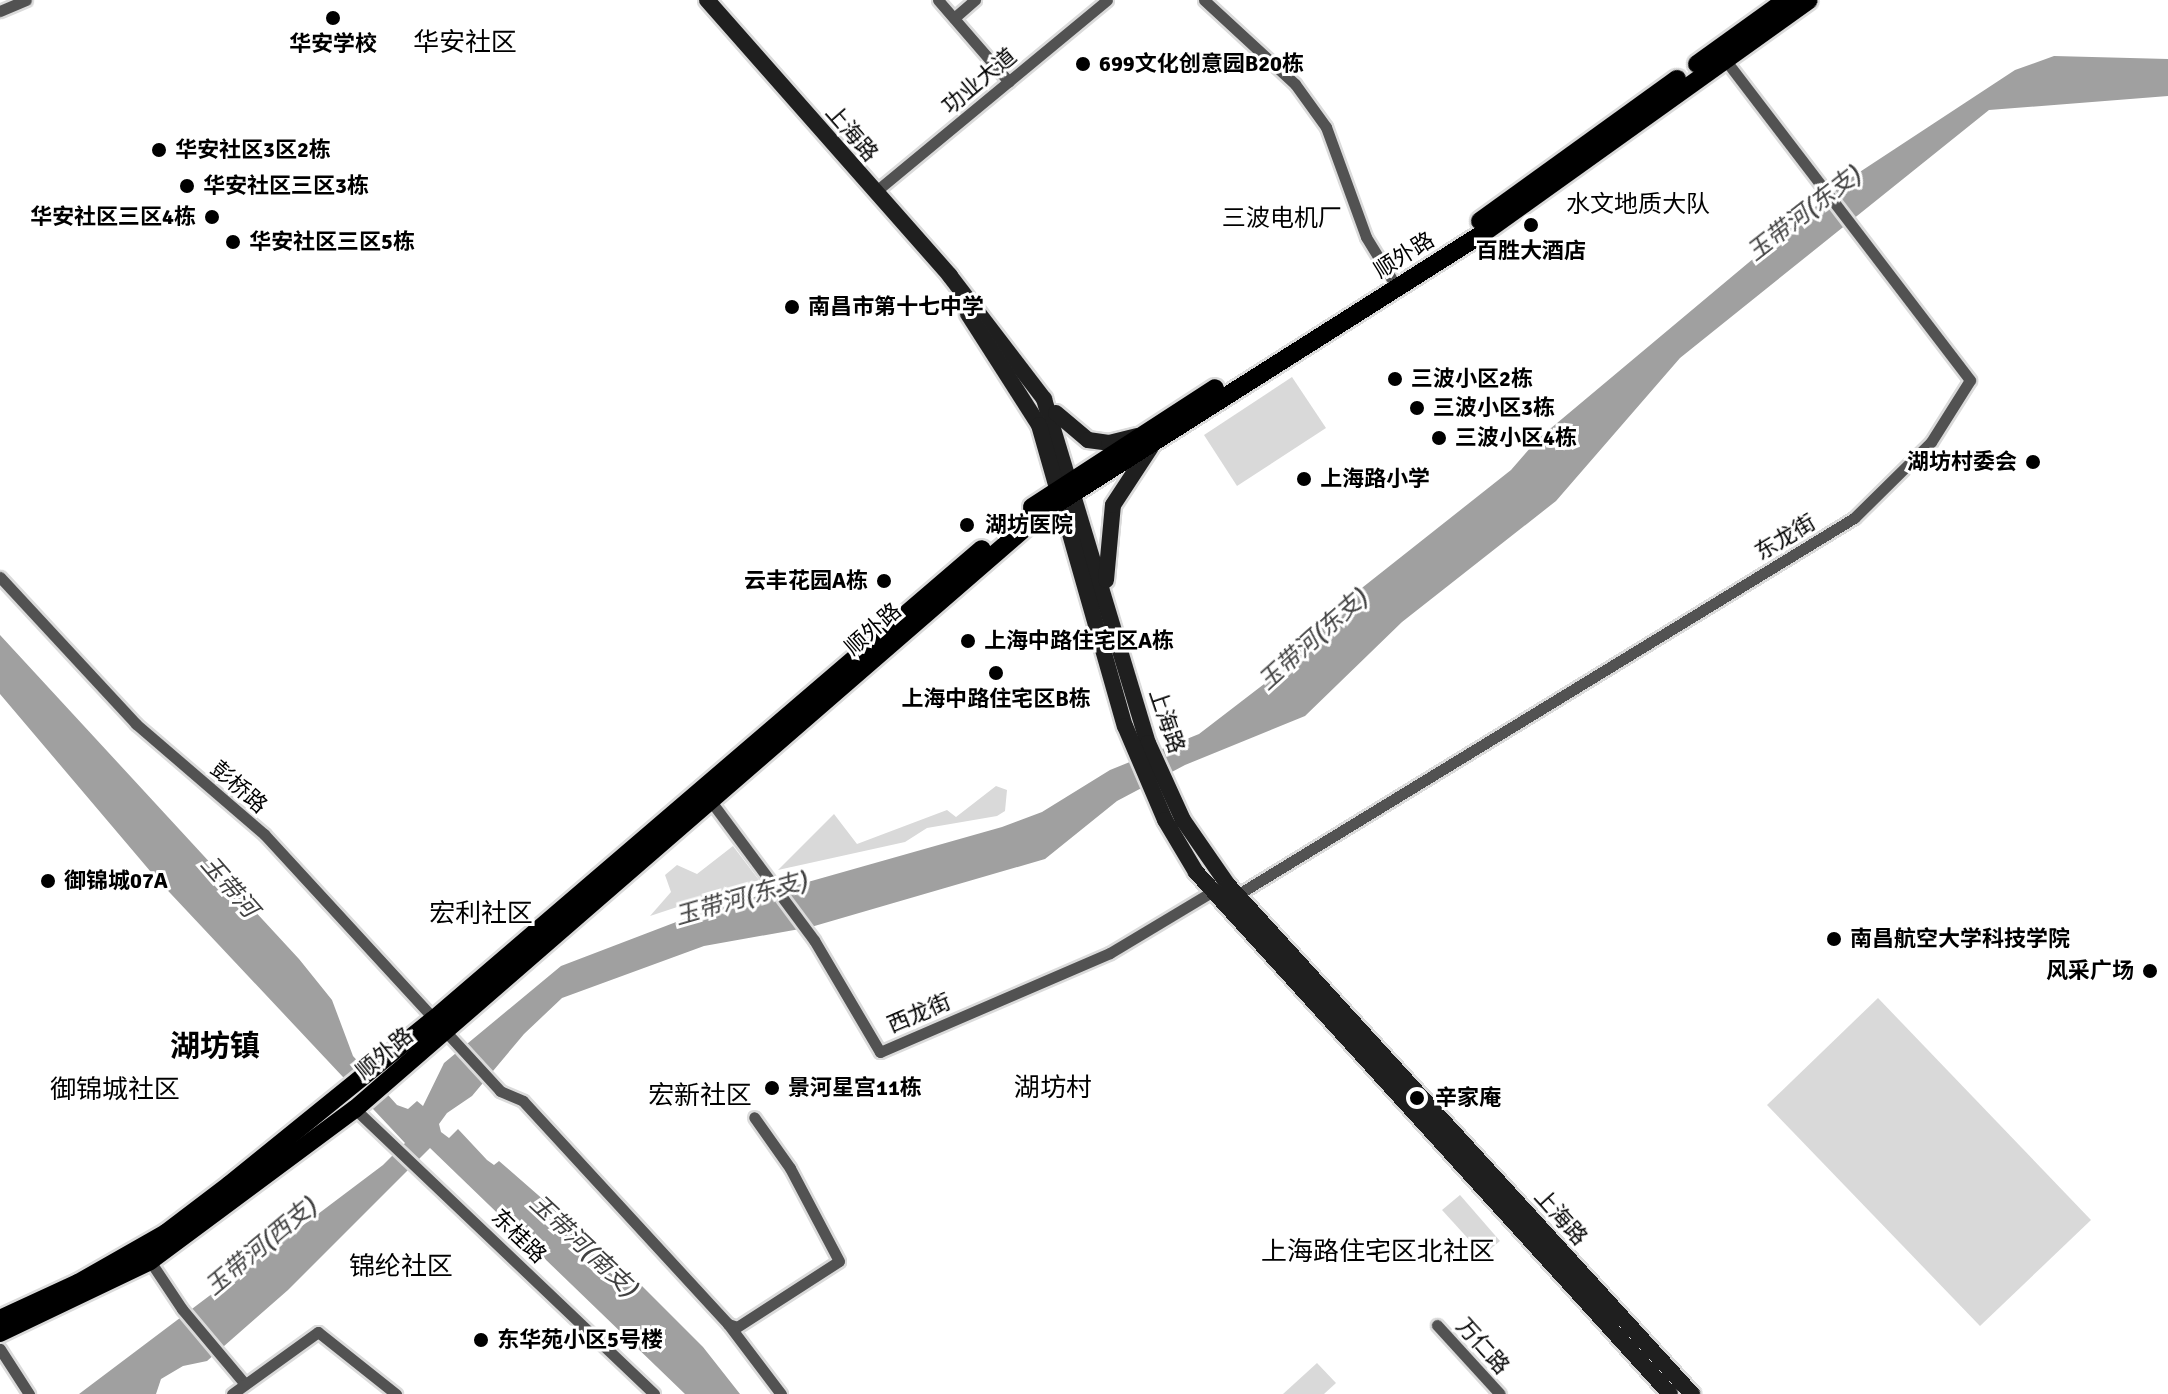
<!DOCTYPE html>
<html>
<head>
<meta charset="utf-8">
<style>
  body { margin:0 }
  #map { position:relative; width:2168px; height:1394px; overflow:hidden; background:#fff; font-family:Signika,"Noto Sans SC",sans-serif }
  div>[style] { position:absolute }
  .green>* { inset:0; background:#d9d9d9 }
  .water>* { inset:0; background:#a0a0a0 }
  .roads { filter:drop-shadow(2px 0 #dbdbdb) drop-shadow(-2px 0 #dbdbdb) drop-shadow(0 2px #dbdbdb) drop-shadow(0 -2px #dbdbdb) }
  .minor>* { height:11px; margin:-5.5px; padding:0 5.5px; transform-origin:5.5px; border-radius:5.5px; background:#525252 }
  .secondary>* { height:16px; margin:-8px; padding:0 8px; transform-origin:8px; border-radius:8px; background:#1f1f1f }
  .primary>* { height:18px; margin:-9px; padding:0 9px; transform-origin:9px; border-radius:9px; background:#000 }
  .dots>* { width:22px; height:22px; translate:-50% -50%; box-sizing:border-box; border:4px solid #fff; border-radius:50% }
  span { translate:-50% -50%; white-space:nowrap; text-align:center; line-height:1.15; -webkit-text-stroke:6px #fff; paint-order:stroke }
  .poi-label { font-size:22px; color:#000; font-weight:700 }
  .left { translate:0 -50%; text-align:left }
  .right { translate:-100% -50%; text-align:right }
  .street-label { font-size:22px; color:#000 }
  .neighbourhood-label { font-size:24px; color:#000 }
  .water-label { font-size:24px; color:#414141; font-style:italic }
  .quarter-label { font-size:26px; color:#000 }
  .district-label { font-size:30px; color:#000; font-weight:700 }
</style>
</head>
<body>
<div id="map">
  <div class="green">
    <div style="clip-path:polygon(1292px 377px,1326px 428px,1237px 486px,1204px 435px)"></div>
    <div style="clip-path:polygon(996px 786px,1007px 790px,1005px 811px,997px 816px,927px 828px,905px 842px,778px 870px,834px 814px,857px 844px,947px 810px,956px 817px)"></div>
    <div style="clip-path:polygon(733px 846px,759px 880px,650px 916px,671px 892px,665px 875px,677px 865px,697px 874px)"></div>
    <div style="clip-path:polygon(1878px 998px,2091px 1220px,1980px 1326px,1767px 1105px)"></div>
    <div style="clip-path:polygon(1460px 1195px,1500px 1241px,1483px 1255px,1442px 1210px)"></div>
    <div style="clip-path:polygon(1317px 1363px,1336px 1383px,1324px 1394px,1283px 1394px)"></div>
  </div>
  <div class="water">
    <div style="clip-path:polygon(2054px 56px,2168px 59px,2168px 96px,1989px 110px,1680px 358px,1556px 501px,1402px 622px,1305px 716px,1185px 765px,1117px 801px,1045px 859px,811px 927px,704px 946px,562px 998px,524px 1034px,472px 1096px,447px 1113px,439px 1124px,441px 1132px,449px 1138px,458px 1129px,487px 1160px,494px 1165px,499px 1161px,641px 1285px,703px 1347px,740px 1394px,685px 1394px,430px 1148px,288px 1290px,207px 1361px,183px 1366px,161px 1379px,156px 1394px,79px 1394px,383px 1165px,405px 1143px,156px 878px,0 694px,0 635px,299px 959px,332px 1000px,353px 1056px,397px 1105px,408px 1109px,417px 1101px,423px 1106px,444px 1063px,561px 966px,705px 911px,1002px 827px,1042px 812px,1110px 770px,1199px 734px,1268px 681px,1334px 610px,1511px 470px,1538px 439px,1846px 181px,2015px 70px)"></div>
  </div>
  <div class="roads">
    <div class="minor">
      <div style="left:938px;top:0;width:108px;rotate:49.1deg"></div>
      <div style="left:1204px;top:0;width:124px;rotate:42.7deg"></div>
      <div style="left:1295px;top:84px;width:53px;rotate:54.2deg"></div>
      <div style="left:1326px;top:127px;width:117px;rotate:70deg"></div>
      <div style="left:1366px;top:237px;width:48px;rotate:58.6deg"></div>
      <div style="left:0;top:11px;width:28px;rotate:-23deg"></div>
      <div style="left:954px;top:18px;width:28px;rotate:-41deg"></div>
      <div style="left:875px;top:192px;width:301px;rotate:-39.6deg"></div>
      <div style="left:0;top:577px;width:200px;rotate:47.2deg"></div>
      <div style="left:136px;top:724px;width:169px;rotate:40.7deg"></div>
      <div style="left:264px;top:834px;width:349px;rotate:47.4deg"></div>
      <div style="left:500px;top:1091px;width:25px;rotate:23deg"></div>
      <div style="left:523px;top:1101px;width:303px;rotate:47.4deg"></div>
      <div style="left:728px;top:1324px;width:9px;rotate:18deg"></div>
      <div style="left:737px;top:1327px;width:121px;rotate:-32.9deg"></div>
      <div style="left:839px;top:1261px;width:105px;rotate:-117.8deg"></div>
      <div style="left:790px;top:1168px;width:62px;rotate:-125.2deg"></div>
      <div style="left:707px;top:796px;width:179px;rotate:53.4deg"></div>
      <div style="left:814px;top:940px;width:130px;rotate:59.5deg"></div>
      <div style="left:880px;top:1052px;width:250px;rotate:-23.3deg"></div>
      <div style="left:1110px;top:953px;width:120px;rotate:-31deg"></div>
      <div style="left:1237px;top:895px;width:723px;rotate:-31.43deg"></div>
      <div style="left:1854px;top:518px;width:108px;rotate:-44.6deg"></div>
      <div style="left:1931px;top:442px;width:73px;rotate:-57.8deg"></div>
      <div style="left:1970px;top:380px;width:404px;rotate:-127.4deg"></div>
      <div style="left:355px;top:1109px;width:413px;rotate:43.6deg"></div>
      <div style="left:150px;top:1261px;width:58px;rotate:56.3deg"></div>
      <div style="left:182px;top:1309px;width:98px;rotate:50deg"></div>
      <div style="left:728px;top:1324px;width:88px;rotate:52.9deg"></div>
      <div style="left:1437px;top:1325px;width:93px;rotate:47.6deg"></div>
      <div style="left:0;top:1349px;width:54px;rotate:57.2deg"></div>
      <div style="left:232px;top:1394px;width:106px;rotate:-35.8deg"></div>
      <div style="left:318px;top:1332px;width:100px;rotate:38.5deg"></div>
    </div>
    <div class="secondary">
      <div style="left:707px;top:0;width:368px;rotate:48.6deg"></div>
      <div style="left:950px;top:276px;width:155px;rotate:52.6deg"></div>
      <div style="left:1044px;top:399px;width:359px;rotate:73.2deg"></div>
      <div style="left:1148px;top:743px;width:85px;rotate:65.6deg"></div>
      <div style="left:1183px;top:820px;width:79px;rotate:55.3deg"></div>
      <div style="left:1228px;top:885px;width:689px;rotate:47.65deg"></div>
      <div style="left:968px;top:314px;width:132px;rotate:57.4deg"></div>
      <div style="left:1039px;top:425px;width:313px;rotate:74.1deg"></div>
      <div style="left:1125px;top:726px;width:102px;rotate:66.9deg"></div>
      <div style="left:1165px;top:820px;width:61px;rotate:59.2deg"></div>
      <div style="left:1196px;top:872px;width:705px;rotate:47.76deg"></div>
      <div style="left:1056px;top:413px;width:42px;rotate:40.2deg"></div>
      <div style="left:1088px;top:440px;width:21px;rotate:8deg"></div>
      <div style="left:1109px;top:443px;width:29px;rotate:-14deg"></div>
      <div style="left:1106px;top:580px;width:75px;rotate:-84.7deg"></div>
      <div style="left:1113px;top:505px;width:69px;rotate:-56.8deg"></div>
    </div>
    <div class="primary">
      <div style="left:1697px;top:64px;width:110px;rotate:-35.7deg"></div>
      <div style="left:1480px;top:221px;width:243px;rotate:-35.8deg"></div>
      <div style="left:1032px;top:507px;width:218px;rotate:-33deg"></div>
      <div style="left:0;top:1319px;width:86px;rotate:-24.8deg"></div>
      <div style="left:78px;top:1283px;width:101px;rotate:-29.6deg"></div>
      <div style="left:166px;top:1233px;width:79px;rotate:-37.3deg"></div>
      <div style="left:229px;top:1185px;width:262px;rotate:-39deg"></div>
      <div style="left:433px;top:1020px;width:723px;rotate:-40.63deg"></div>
      <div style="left:0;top:1333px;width:166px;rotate:-25.6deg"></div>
      <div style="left:150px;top:1261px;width:255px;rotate:-36.6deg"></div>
      <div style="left:355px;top:1109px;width:909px;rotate:-40.94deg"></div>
      <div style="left:1042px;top:513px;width:525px;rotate:-32.39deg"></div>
      <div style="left:1485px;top:232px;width:398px;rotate:-35.6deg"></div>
    </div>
  </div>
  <div class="dots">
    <div style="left:333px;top:18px;background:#000"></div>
    <div style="left:1083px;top:64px;background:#000"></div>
    <div style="left:159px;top:150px;background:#000"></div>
    <div style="left:187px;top:186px;background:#000"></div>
    <div style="left:212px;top:217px;background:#000"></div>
    <div style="left:1531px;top:225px;background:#000"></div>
    <div style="left:233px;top:242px;background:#000"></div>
    <div style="left:792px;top:307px;background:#000"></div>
    <div style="left:1395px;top:379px;background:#000"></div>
    <div style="left:1417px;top:408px;background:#000"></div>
    <div style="left:1439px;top:438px;background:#000"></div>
    <div style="left:2033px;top:462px;background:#000"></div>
    <div style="left:1304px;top:479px;background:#000"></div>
    <div style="left:967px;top:525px;background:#000"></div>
    <div style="left:884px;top:581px;background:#000"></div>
    <div style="left:968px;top:641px;background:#000"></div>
    <div style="left:996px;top:673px;background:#000"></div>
    <div style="left:48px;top:881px;background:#000"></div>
    <div style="left:1834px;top:939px;background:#000"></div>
    <div style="left:2150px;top:971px;background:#000"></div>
    <div style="left:772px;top:1088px;background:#000"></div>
    <div style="left:1417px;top:1098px;background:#000"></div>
    <div style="left:481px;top:1340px;background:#000"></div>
  </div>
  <div class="poi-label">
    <span style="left:333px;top:44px">华安学校</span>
    <span class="left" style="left:1099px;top:64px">699文化创意园B20栋</span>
    <span class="left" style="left:175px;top:150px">华安社区3区2栋</span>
    <span class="left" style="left:203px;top:186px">华安社区三区3栋</span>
    <span class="right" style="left:196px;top:217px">华安社区三区4栋</span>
    <span class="left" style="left:249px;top:242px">华安社区三区5栋</span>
    <span style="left:1531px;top:251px">百胜大酒店</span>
    <span class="left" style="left:808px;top:307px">南昌市第十七中学</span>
    <span class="left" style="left:1411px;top:379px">三波小区2栋</span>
    <span class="left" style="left:1433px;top:408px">三波小区3栋</span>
    <span class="left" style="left:1455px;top:438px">三波小区4栋</span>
    <span class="right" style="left:2017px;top:462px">湖坊村委会</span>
    <span class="left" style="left:1320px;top:479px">上海路小学</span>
    <span class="left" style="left:985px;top:525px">湖坊医院</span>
    <span class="right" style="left:868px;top:581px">云丰花园A栋</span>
    <span class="left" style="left:984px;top:641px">上海中路住宅区A栋</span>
    <span style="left:996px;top:699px">上海中路住宅区B栋</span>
    <span class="left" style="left:64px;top:881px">御锦城07A</span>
    <span class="left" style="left:1850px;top:939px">南昌航空大学科技学院</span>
    <span class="right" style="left:2134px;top:971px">风采广场</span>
    <span class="left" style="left:788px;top:1088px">景河星宫11栋</span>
    <span class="left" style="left:1435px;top:1098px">辛家庵</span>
    <span class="left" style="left:497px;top:1340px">东华苑小区5号楼</span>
  </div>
  <div class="street-label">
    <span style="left:979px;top:81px;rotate:-40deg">功业大道</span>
    <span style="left:852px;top:133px;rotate:49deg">上海路</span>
    <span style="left:1404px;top:255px;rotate:-32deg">顺外路</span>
    <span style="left:1785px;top:537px;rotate:-31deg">东龙街</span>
    <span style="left:873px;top:629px;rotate:-41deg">顺外路</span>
    <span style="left:1167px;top:721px;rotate:71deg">上海路</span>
    <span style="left:239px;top:787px;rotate:41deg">彭桥路</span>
    <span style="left:919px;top:1013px;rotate:-23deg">西龙街</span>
    <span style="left:384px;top:1053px;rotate:-39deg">顺外路</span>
    <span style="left:1561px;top:1217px;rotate:48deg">上海路</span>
    <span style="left:519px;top:1236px;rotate:44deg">东桂路</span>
    <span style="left:1483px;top:1346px;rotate:48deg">万仁路</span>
  </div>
  <div class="neighbourhood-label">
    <span style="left:1638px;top:205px">水文地质大队</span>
    <span style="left:1282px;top:219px">三波电机厂</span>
  </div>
  <div class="water-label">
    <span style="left:1804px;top:214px;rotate:-38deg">玉带河(东支)</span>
    <span style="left:1313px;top:640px;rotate:-42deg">玉带河(东支)</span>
    <span style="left:229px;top:887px;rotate:49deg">玉带河</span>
    <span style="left:741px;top:899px;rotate:-16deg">玉带河(东支)</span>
    <span style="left:583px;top:1246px;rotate:43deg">玉带河(南支)</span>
    <span style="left:261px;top:1247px;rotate:-40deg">玉带河(西支)</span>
  </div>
  <div class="quarter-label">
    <span style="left:465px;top:44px">华安社区</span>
    <span style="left:481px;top:915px">宏利社区</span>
    <span style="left:1053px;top:1089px">湖坊村</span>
    <span style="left:115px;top:1091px">御锦城社区</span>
    <span style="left:700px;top:1097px">宏新社区</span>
    <span style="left:1378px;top:1253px">上海路住宅区北社区</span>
    <span style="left:401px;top:1268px">锦纶社区</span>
  </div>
  <div class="district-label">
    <span style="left:215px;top:1047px">湖坊镇</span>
  </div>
</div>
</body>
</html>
